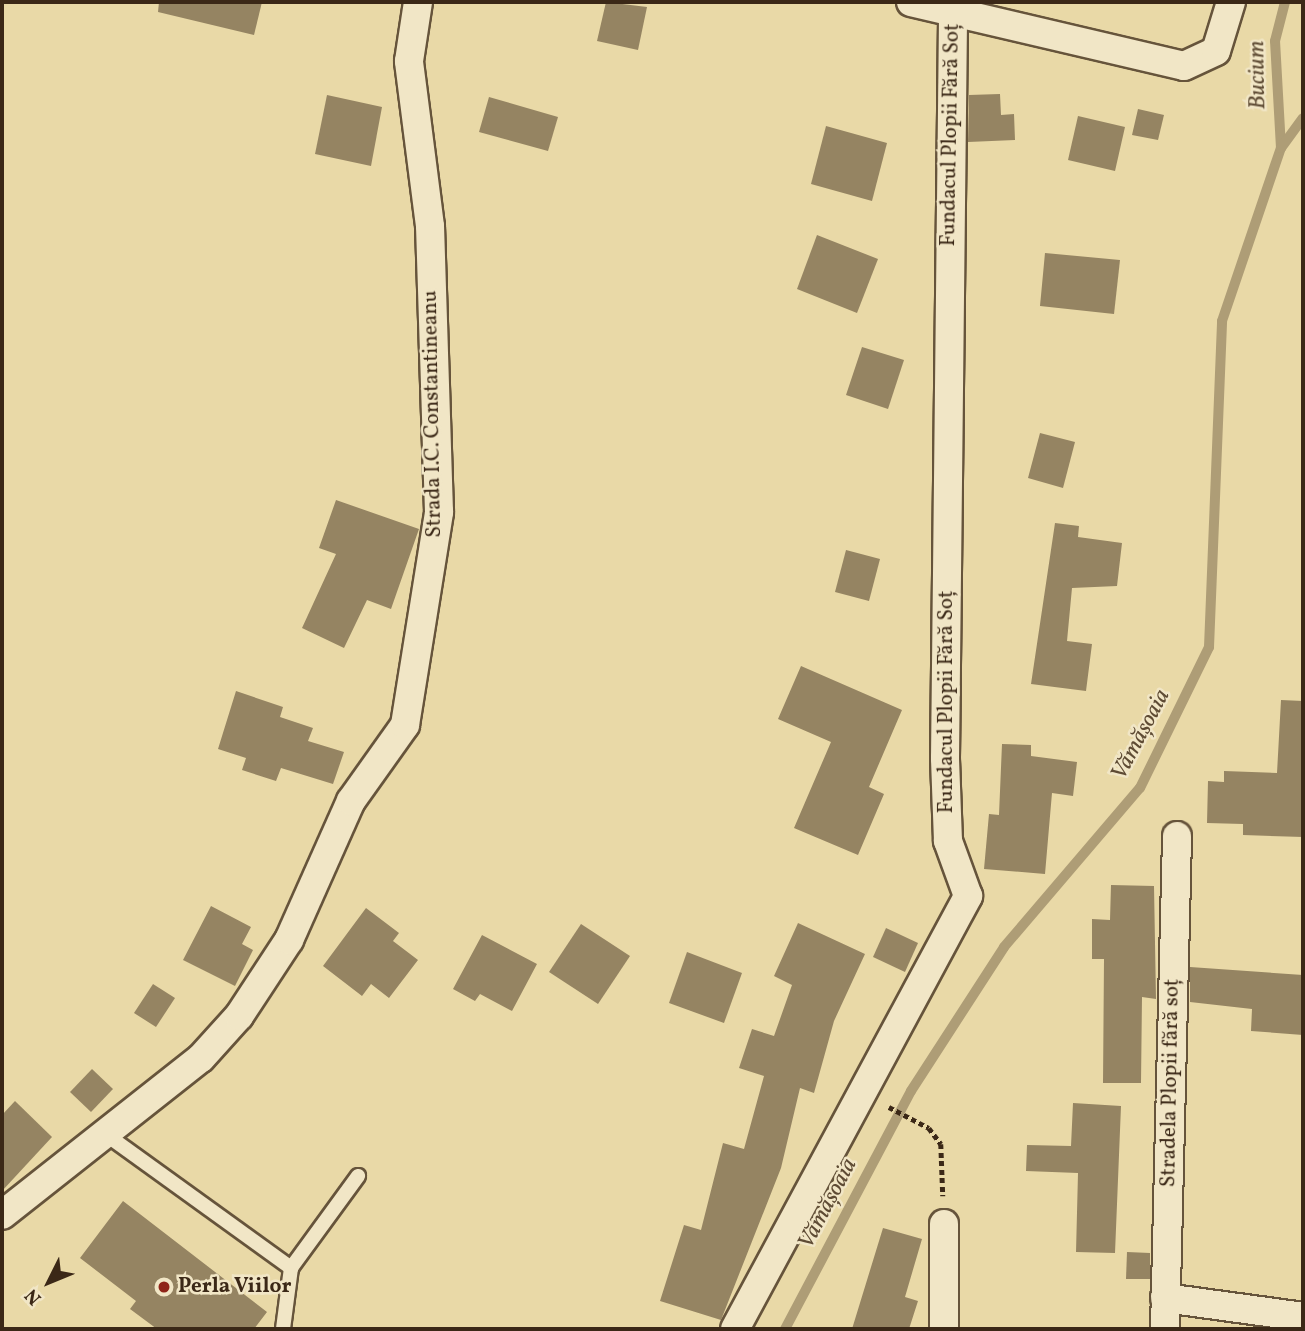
<!DOCTYPE html>
<html>
<head>
<meta charset="utf-8">
<style>
  body { margin:0 }
  #map { position:relative; width:1305px; height:1331px; overflow:hidden; background:#e9d9a7; font-family:Vollkorn,serif }
  div>[style] { position:absolute }
  .stream>* { height:10px; margin:-5px; padding:0 5px; transform-origin:5px; border-radius:5px; background:#ae9d76 }
  .building>* { inset:0; background:#958462 }
  .path>* { height:4.5px; margin-top:-2.25px; transform-origin:0; background:repeating-linear-gradient(90deg,#3b2817 0 5px,transparent 0 8.5px) }
  .roads { filter:drop-shadow(2px 0 #66543b) drop-shadow(-2px 0 #66543b) drop-shadow(0 2px #66543b) drop-shadow(0 -2px #66543b) }
  .service>* { height:14px; margin:-7px; padding:0 7px; transform-origin:7px; border-radius:7px; background:#f1e6c6 }
  .minor>* { height:28px; margin:-14px; padding:0 14px; transform-origin:14px; border-radius:14px; background:#f1e6c6 }
  .dots>* { width:19px; height:19px; translate:-50% -50%; box-sizing:border-box; border:4px solid #f1e6c6; border-radius:50% }
  span { translate:-50% -50%; white-space:nowrap; text-align:center; line-height:1.15; -webkit-text-stroke:5px #f1e6c6; paint-order:stroke }
  .street-label { font-size:21px; color:#3b2817 }
  .poi-label { font-size:21px; color:#3b2817; font-weight:700 }
  .left { translate:0 -50%; text-align:left }
  .water-label { font-size:23px; color:#5e4b34; font-style:italic }
  .frame { position:absolute; inset:0; border:4px solid #3b2817; pointer-events:none }
  .north { position:absolute; left:14px; top:1247px; width:70px; height:70px; -webkit-text-stroke:5px #f1e6c6; paint-order:stroke; rotate:227deg; font-size:19px; font-weight:700; line-height:28px; text-align:center; color:#3b2817 }
  .north::after { content:''; display:block; margin:auto; width:24px; height:32px; background:#3b2817; clip-path:polygon(50% 0,100% 100%,50% 72%,0 100%) }
</style>
</head>
<body>
<div id="map">
  <div class="stream">
    <div style="left:1281px;top:148px;width:107px;rotate:-93.2deg"></div>
    <div style="left:1275px;top:41px;width:40px;rotate:-75.6deg"></div>
    <div style="left:785px;top:1329px;width:269px;rotate:-62.1deg"></div>
    <div style="left:911px;top:1091px;width:171px;rotate:-57.1deg"></div>
    <div style="left:1004px;top:947px;width:209px;rotate:-49.5deg"></div>
    <div style="left:1140px;top:788px;width:157px;rotate:-63.9deg"></div>
    <div style="left:1209px;top:647px;width:326px;rotate:-87.7deg"></div>
    <div style="left:1222px;top:321px;width:183px;rotate:-71.2deg"></div>
    <div style="left:1281px;top:148px;width:37px;rotate:-54deg"></div>
  </div>
  <div class="building">
    <div style="clip-path:polygon(159px 2px,262px 2px,254px 35px,158px 12px)"></div>
    <div style="clip-path:polygon(606px 2px,647px 7px,638px 50px,597px 41px)"></div>
    <div style="clip-path:polygon(1000px 94px,1001px 115px,1014px 114px,1015px 140px,968px 142px,969px 95px)"></div>
    <div style="clip-path:polygon(327px 95px,382px 107px,371px 166px,315px 154px)"></div>
    <div style="clip-path:polygon(489px 97px,558px 117px,548px 151px,479px 132px)"></div>
    <div style="clip-path:polygon(1138px 109px,1164px 115px,1158px 140px,1132px 135px)"></div>
    <div style="clip-path:polygon(1078px 116px,1125px 127px,1115px 171px,1068px 160px)"></div>
    <div style="clip-path:polygon(826px 126px,887px 143px,872px 201px,811px 184px)"></div>
    <div style="clip-path:polygon(817px 235px,878px 259px,857px 313px,797px 289px)"></div>
    <div style="clip-path:polygon(1045px 253px,1120px 260px,1114px 314px,1040px 306px)"></div>
    <div style="clip-path:polygon(862px 347px,904px 360px,888px 409px,846px 395px)"></div>
    <div style="clip-path:polygon(1040px 433px,1075px 442px,1063px 488px,1028px 478px)"></div>
    <div style="clip-path:polygon(336px 500px,419px 529px,391px 609px,367px 600px,344px 648px,302px 628px,336px 554px,319px 548px)"></div>
    <div style="clip-path:polygon(1055px 523px,1079px 526px,1078px 537px,1122px 543px,1117px 586px,1072px 588px,1067px 641px,1092px 644px,1086px 691px,1031px 684px)"></div>
    <div style="clip-path:polygon(846px 550px,880px 559px,869px 601px,835px 592px)"></div>
    <div style="clip-path:polygon(801px 666px,902px 710px,869px 787px,884px 794px,858px 855px,794px 828px,831px 742px,778px 719px)"></div>
    <div style="clip-path:polygon(236px 691px,283px 707px,280px 717px,313px 728px,308px 741px,344px 752px,333px 784px,281px 768px,276px 781px,242px 770px,246px 758px,218px 749px)"></div>
    <div style="clip-path:polygon(1281px 700px,1303px 701px,1303px 837px,1243px 835px,1243px 824px,1207px 823px,1208px 781px,1224px 782px,1224px 771px,1277px 773px)"></div>
    <div style="clip-path:polygon(1002px 744px,1031px 745px,1031px 756px,1077px 762px,1073px 796px,1052px 793px,1045px 874px,984px 869px,989px 814px,999px 815px)"></div>
    <div style="clip-path:polygon(1111px 885px,1154px 886px,1156px 999px,1142px 997px,1141px 1083px,1103px 1083px,1104px 959px,1092px 959px,1092px 919px,1110px 920px)"></div>
    <div style="clip-path:polygon(211px 906px,251px 927px,242px 944px,253px 950px,235px 986px,183px 960px)"></div>
    <div style="clip-path:polygon(366px 908px,399px 933px,393px 941px,418px 960px,389px 998px,371px 984px,362px 996px,323px 966px)"></div>
    <div style="clip-path:polygon(798px 923px,865px 954px,834px 1021px,814px 1093px,800px 1088px,781px 1168px,721px 1320px,660px 1301px,684px 1225px,701px 1230px,723px 1143px,744px 1149px,764px 1076px,739px 1068px,752px 1029px,774px 1036px,792px 985px,774px 976px)"></div>
    <div style="clip-path:polygon(581px 924px,630px 956px,598px 1004px,549px 972px)"></div>
    <div style="clip-path:polygon(886px 928px,918px 943px,905px 972px,873px 957px)"></div>
    <div style="clip-path:polygon(482px 935px,537px 964px,512px 1011px,480px 994px,475px 1001px,453px 989px)"></div>
    <div style="clip-path:polygon(687px 952px,742px 973px,724px 1023px,669px 1003px)"></div>
    <div style="clip-path:polygon(1190px 967px,1303px 975px,1303px 1035px,1251px 1031px,1252px 1009px,1190px 1002px)"></div>
    <div style="clip-path:polygon(153px 984px,175px 998px,156px 1027px,134px 1013px)"></div>
    <div style="clip-path:polygon(92px 1069px,113px 1089px,91px 1112px,70px 1092px)"></div>
    <div style="clip-path:polygon(15px 1101px,52px 1137px,2px 1191px,2px 1115px)"></div>
    <div style="clip-path:polygon(1073px 1103px,1121px 1106px,1115px 1253px,1076px 1252px,1078px 1173px,1026px 1171px,1027px 1145px,1071px 1146px)"></div>
    <div style="clip-path:polygon(123px 1201px,267px 1312px,254px 1329px,157px 1329px,130px 1309px,136px 1301px,80px 1258px)"></div>
    <div style="clip-path:polygon(883px 1228px,922px 1239px,905px 1297px,918px 1301px,909px 1329px,852px 1329px)"></div>
    <div style="clip-path:polygon(1127px 1252px,1150px 1253px,1150px 1279px,1126px 1279px)"></div>
  </div>
  <div class="path">
    <div style="left:889px;top:1107px;width:45px;rotate:27.7deg"></div>
    <div style="left:929px;top:1128px;width:20px;rotate:53deg"></div>
    <div style="left:941px;top:1144px;width:52px;rotate:87.8deg"></div>
  </div>
  <div class="roads">
    <div class="service">
      <div style="left:104px;top:1133px;width:231px;rotate:35.8deg"></div>
      <div style="left:291px;top:1268px;width:62px;rotate:97.5deg"></div>
      <div style="left:291px;top:1268px;width:114px;rotate:-53.9deg"></div>
    </div>
    <div class="minor">
      <div style="left:911px;top:2px;width:280px;rotate:13.2deg"></div>
      <div style="left:1184px;top:66px;width:35px;rotate:-25deg"></div>
      <div style="left:1216px;top:51px;width:51px;rotate:-73deg"></div>
      <div style="left:2px;top:1215px;width:253px;rotate:-38.3deg"></div>
      <div style="left:201px;top:1058px;width:57px;rotate:-47.9deg"></div>
      <div style="left:239px;top:1016px;width:91px;rotate:-56.7deg"></div>
      <div style="left:289px;top:940px;width:152px;rotate:-66deg"></div>
      <div style="left:351px;top:801px;width:93px;rotate:-54.6deg"></div>
      <div style="left:405px;top:725px;width:216px;rotate:-80.9deg"></div>
      <div style="left:439px;top:512px;width:286px;rotate:-91.8deg"></div>
      <div style="left:430px;top:226px;width:166px;rotate:-97.3deg"></div>
      <div style="left:409px;top:61px;width:60px;rotate:-81.3deg"></div>
      <div style="left:1165px;top:1298px;width:139px;rotate:7.8deg"></div>
      <div style="left:735px;top:1329px;width:492px;rotate:-61.7deg"></div>
      <div style="left:968px;top:896px;width:59px;rotate:-110deg"></div>
      <div style="left:948px;top:841px;width:83px;rotate:-92.1deg"></div>
      <div style="left:945px;top:758px;width:745px;rotate:-89.38deg"></div>
      <div style="left:944px;top:1329px;width:105px;rotate:-90deg"></div>
      <div style="left:1165px;top:1329px;width:493px;rotate:-88.6deg"></div>
    </div>
  </div>
  <div class="dots">
    <div style="left:164px;top:1287px;background:#8f2418"></div>
  </div>
  <div class="street-label">
    <span style="left:951px;top:135px;rotate:-89deg">Fundacul Plopii Fără Soț</span>
    <span style="left:433px;top:414px;rotate:-91deg">Strada I.C. Constantineanu</span>
    <span style="left:947px;top:702px;rotate:-90deg">Fundacul Plopii Fără Soț</span>
    <span style="left:1171px;top:1083px;rotate:-89deg">Stradela Plopii fără soț</span>
  </div>
  <div class="poi-label">
    <span class="left" style="left:178px;top:1287px">Perla Viilor</span>
  </div>
  <div class="water-label">
    <span style="left:1258px;top:75px;rotate:-91deg">Bucium</span>
    <span style="left:1141px;top:735px;rotate:-62deg">Vămășoaia</span>
    <span style="left:828px;top:1204px;rotate:-62deg">Vămășoaia</span>
  </div>
  <div class="frame"></div>
  <div class="north">N</div>
</div>
</body>
</html>
